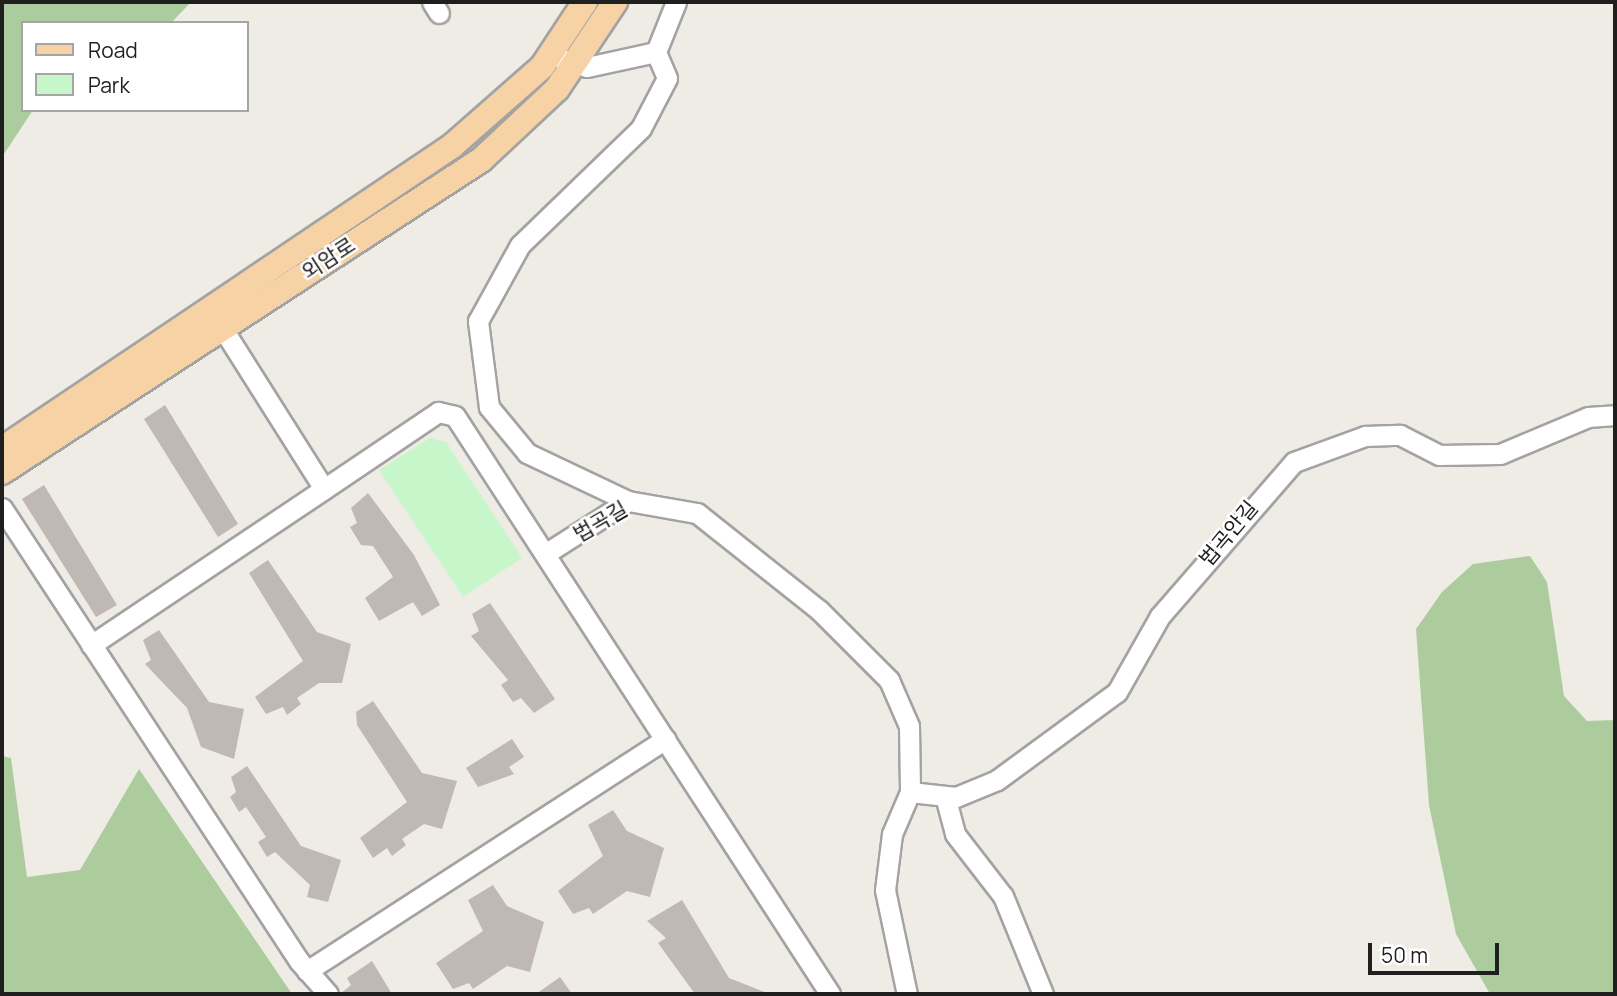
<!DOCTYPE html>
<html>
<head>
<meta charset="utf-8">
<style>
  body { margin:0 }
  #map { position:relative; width:1617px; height:996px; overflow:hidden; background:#efece6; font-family:Manrope,"Noto Sans KR",sans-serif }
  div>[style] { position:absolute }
  .forest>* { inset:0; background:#accc9e }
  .park>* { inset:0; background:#c7f6ca }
  .building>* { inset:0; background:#c0b8b3 }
  .roads { filter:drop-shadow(2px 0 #a3a3a3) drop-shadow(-2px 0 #a3a3a3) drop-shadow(0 2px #a3a3a3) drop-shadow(0 -2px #a3a3a3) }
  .minor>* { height:19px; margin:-9.5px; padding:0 9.5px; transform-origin:9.5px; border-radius:9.5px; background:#fff }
  .major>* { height:24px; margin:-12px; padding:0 12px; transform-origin:12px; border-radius:12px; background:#f6d2a5 }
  span { translate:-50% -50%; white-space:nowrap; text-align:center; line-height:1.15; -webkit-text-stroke:5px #fff; paint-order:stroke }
  .street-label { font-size:21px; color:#1f1f1f }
  .frame { position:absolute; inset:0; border:4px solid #1f1f1f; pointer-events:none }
  .legend { position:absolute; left:21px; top:21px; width:228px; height:91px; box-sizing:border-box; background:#fff; border:2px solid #a5a5a5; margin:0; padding:9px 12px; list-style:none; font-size:21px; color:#1f1f1f }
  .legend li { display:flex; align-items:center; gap:14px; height:35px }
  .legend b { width:35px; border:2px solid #a5a5a5 }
  .scale { position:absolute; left:1368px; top:943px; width:131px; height:32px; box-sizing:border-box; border:4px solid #1f1f1f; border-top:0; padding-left:9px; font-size:21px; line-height:24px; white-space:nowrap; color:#1f1f1f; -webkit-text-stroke:5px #fff; paint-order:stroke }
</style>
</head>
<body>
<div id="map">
  <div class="forest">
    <div style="clip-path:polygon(2px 2px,191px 2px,171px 23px,23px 23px,23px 110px,33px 110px,2px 157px)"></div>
    <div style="clip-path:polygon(1530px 556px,1547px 582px,1564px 696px,1587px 721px,1615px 720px,1615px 994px,1490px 994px,1456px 934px,1429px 805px,1416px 629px,1442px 592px,1473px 564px)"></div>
    <div style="clip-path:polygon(2px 756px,11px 758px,27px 877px,80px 870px,139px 769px,292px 994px,2px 994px)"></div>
  </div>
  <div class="park">
    <div style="clip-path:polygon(430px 438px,446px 442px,522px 558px,463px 597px,379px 470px)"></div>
  </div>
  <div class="building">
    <div style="clip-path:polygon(165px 405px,238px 524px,218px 537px,144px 419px)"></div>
    <div style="clip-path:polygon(44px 485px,117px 605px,96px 617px,22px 499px)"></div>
    <div style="clip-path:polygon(368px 493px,414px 555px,440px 605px,422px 616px,413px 602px,379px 621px,365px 598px,393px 577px,373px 546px,361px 545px,350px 527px,357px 523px,351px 508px)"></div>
    <div style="clip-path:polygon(268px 560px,317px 632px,351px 644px,342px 683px,319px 683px,297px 698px,301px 704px,287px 715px,283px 707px,266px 714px,255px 697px,303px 661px,249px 573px)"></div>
    <div style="clip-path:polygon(490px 603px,555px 699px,534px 713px,521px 698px,513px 702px,501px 685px,508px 680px,471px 636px,479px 631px,472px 614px)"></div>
    <div style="clip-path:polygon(159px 630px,209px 702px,244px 709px,234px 759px,201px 747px,187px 708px,145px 664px,151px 660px,143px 640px)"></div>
    <div style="clip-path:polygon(373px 701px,422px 773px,457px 781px,442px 829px,424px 824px,402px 839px,406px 845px,392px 856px,387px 848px,373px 858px,360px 838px,407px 802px,357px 725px,356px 712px)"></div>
    <div style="clip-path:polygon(512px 739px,524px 757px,509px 767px,514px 774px,478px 787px,466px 768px)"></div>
    <div style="clip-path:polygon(247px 766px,301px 846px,341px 860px,328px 902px,307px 897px,310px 885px,275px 852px,267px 857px,258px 842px,266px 837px,246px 807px,239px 812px,230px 797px,236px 792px,231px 777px)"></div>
    <div style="clip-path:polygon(613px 810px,627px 831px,664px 848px,650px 897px,627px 891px,593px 914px,589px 908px,573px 914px,558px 891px,603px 856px,588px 825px)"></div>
    <div style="clip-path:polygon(493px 885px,507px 906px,544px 922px,530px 972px,507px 966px,473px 989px,469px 983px,453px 989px,436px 963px,483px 931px,468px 900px)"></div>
    <div style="clip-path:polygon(682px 900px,729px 978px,770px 994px,695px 994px,658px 943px,666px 938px,647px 921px)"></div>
    <div style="clip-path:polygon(372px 961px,392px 994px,340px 994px,351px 985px,347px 978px)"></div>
    <div style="clip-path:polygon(560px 977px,572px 994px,536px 994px)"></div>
  </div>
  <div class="roads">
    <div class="minor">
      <div style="left:432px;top:2px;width:13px;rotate:58deg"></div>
      <div style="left:562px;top:59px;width:26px;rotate:18deg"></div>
      <div style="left:587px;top:67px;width:71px;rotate:-12.3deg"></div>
      <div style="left:216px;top:318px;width:202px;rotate:57.7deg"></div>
      <div style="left:324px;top:489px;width:138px;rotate:-34deg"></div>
      <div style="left:438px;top:412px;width:17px;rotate:13deg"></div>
      <div style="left:455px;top:416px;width:689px;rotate:57.02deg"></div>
      <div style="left:628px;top:501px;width:112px;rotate:-154.6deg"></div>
      <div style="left:527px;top:453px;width:60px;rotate:-129.6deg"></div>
      <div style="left:489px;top:407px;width:87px;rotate:-97.3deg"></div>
      <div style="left:478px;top:321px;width:87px;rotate:-61.1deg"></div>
      <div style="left:520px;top:245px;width:168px;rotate:-44deg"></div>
      <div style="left:641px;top:128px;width:56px;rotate:-62.5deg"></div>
      <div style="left:667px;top:78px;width:28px;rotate:-113deg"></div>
      <div style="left:656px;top:52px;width:54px;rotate:-68.2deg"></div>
      <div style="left:2px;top:508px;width:542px;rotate:56.75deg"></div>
      <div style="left:299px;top:961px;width:44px;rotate:48.7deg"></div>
      <div style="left:545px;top:554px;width:98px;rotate:-32.6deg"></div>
      <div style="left:628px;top:501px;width:70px;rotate:9.9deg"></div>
      <div style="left:697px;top:513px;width:156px;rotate:38.5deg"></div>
      <div style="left:819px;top:610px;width:99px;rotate:45deg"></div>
      <div style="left:889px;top:680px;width:50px;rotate:66.5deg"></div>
      <div style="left:909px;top:726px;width:66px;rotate:89.1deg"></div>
      <div style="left:910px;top:792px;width:46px;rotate:113.2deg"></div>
      <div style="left:892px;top:834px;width:56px;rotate:97.1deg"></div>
      <div style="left:885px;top:890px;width:106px;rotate:78.1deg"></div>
      <div style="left:91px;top:645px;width:280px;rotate:-33.8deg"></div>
      <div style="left:910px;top:792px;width:46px;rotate:6.2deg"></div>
      <div style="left:956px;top:797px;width:44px;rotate:-22.5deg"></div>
      <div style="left:997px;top:780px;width:149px;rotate:-36.3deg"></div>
      <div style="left:1117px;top:692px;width:87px;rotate:-60.5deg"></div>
      <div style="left:1160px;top:616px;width:204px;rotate:-49deg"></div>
      <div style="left:1294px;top:462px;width:76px;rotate:-20.1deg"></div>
      <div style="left:1365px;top:436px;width:35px;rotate:-2deg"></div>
      <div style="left:1400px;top:435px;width:44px;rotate:27.1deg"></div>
      <div style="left:1439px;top:455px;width:61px;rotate:-0.9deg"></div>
      <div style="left:1500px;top:454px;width:95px;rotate:-22.8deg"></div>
      <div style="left:1588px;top:417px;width:27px;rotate:-4deg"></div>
      <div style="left:945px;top:796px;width:39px;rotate:75deg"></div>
      <div style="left:955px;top:834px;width:78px;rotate:52.3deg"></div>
      <div style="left:1003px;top:896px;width:106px;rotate:67.8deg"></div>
      <div style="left:307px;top:971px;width:427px;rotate:-32.9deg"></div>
    </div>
    <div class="major">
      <div style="left:2px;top:449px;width:543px;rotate:-33.95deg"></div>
      <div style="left:452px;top:146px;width:120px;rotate:-41.3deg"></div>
      <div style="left:542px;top:67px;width:78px;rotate:-56.5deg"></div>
      <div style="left:2px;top:472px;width:572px;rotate:-33.08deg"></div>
      <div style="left:481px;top:160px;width:104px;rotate:-43.1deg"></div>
      <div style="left:557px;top:89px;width:105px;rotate:-56.3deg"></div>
    </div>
  </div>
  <div class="street-label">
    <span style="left:328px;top:258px;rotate:-33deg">외암로</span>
    <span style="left:600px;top:521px;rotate:-30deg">법곡길</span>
    <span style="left:1228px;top:533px;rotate:-50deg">법곡안길</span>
  </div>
  <div class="frame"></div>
  <ul class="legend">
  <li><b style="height:9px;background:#f6d2a5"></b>Road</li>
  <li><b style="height:19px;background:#c7f6ca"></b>Park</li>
  </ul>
  <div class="scale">50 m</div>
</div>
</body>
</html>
